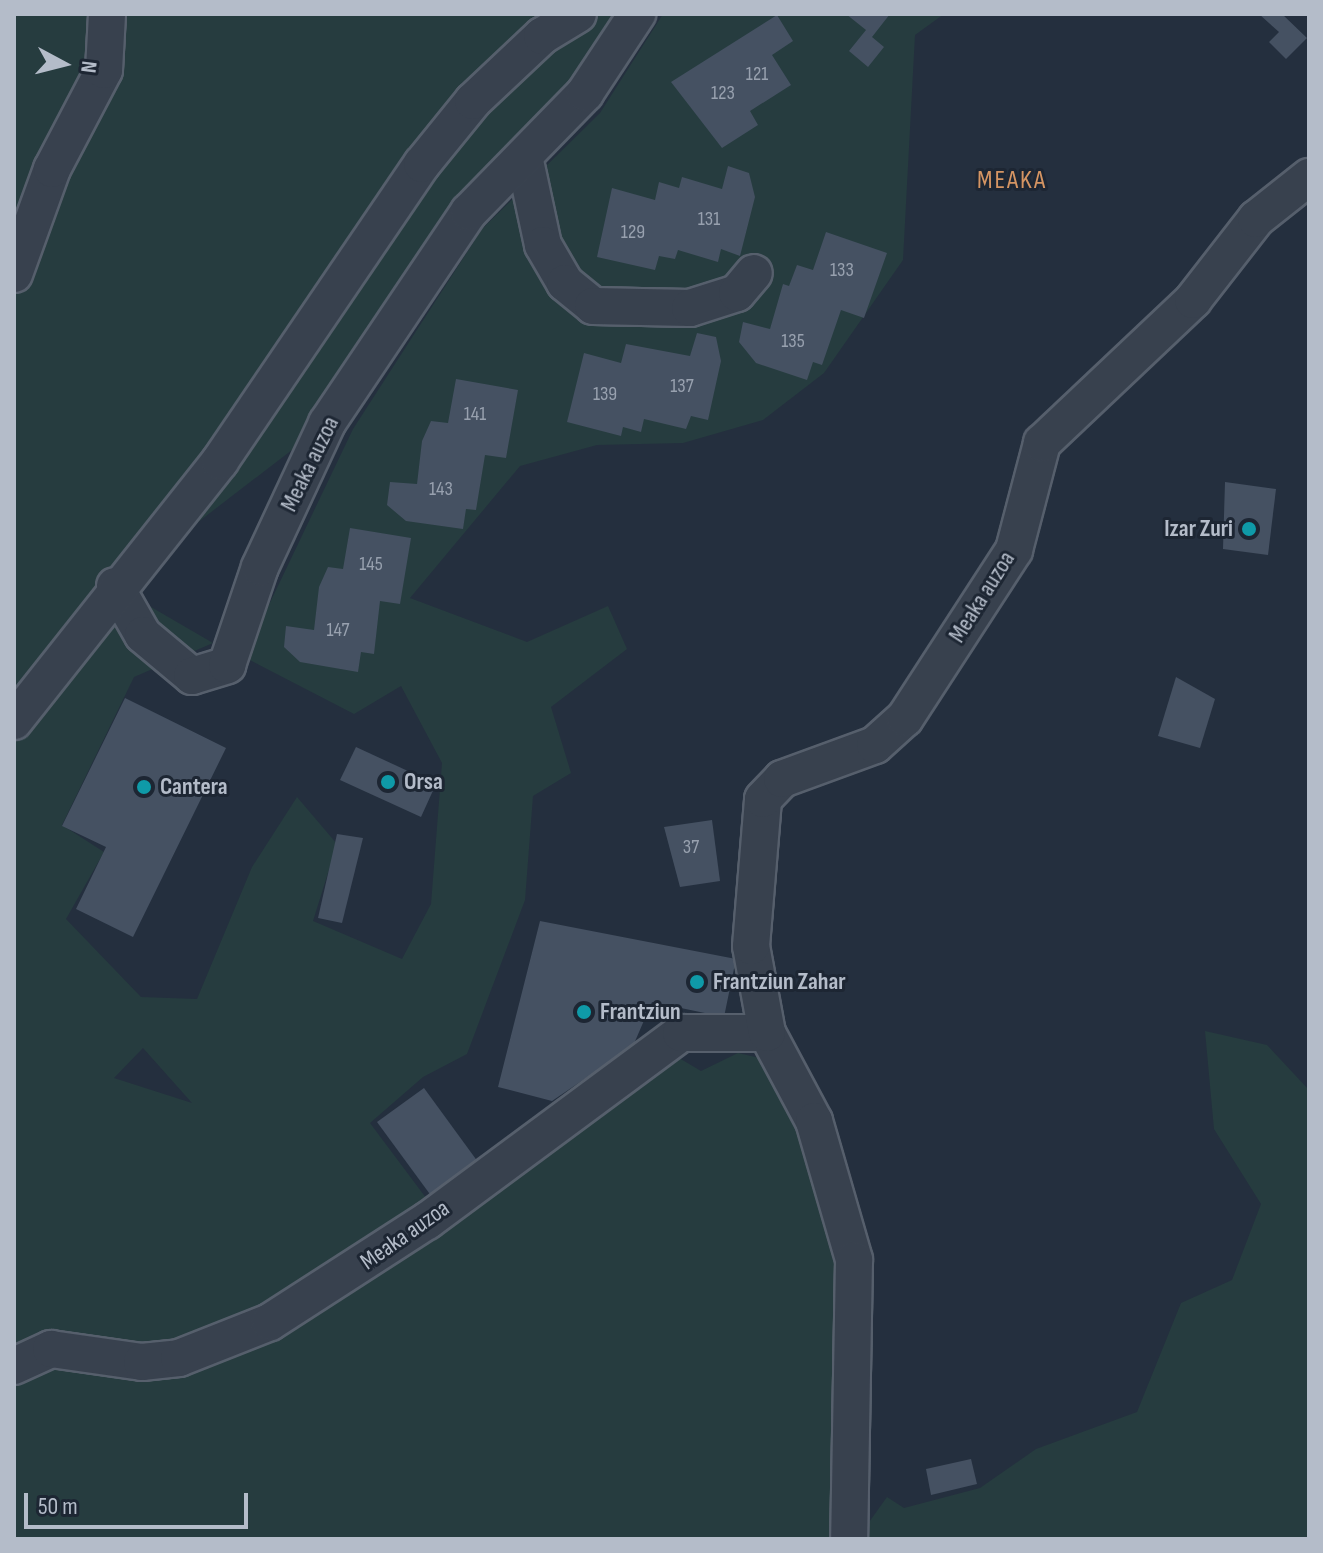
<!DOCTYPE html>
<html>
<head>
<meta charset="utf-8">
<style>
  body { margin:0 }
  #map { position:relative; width:1323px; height:1553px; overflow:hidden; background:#242f3e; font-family:"Sofia Sans Condensed",sans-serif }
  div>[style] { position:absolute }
  .green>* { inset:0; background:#263c3f }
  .building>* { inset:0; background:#455162 }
  .roads { filter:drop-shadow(2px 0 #565f6c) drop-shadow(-2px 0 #565f6c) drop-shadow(0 2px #565f6c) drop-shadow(0 -2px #565f6c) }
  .minor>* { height:36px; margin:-18px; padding:0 18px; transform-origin:18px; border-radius:18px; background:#38414e }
  .dots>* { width:22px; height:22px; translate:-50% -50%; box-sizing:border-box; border:4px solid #1d2633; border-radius:50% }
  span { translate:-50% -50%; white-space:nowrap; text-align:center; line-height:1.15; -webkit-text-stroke:6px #1d2633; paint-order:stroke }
  .number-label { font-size:20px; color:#98a1af }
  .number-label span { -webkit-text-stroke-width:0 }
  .street-label { font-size:24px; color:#b4bcc9 }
  .poi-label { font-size:24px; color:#b4bcc9; font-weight:700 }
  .right { translate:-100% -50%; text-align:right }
  .left { translate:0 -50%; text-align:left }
  .neighbourhood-label { font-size:26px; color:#d59563; letter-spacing:2px }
  .frame { position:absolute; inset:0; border:16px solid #b4bcc9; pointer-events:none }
  .north { position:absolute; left:24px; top:24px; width:80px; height:80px; -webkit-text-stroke:6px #1d2633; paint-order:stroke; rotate:97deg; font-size:22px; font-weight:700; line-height:32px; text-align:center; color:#b4bcc9 }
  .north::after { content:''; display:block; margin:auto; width:28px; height:36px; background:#b4bcc9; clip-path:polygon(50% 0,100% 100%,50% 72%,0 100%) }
  .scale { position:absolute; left:24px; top:1493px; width:224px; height:36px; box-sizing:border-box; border:4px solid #b4bcc9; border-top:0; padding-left:10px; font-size:24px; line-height:28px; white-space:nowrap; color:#b4bcc9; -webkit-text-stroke:6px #1d2633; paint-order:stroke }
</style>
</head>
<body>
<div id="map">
  <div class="green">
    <div style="clip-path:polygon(evenodd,14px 14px,637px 14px,327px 423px,115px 586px,213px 643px,134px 677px,62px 825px,104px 852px,66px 919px,141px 997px,197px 999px,252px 867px,297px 797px,337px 844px,313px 921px,402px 959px,431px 904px,442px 763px,401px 686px,354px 714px,244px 657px,353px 429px,482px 229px,600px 113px,663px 14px,944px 14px,915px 35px,903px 260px,824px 373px,763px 420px,683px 443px,597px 445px,520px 466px,410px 598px,527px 642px,608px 606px,627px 649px,551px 707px,571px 773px,533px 796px,525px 900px,467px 1054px,423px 1077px,370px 1123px,444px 1222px,619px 1092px,679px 1058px,701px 1071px,738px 1053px,764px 1059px,806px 1124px,844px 1266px,844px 1539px,14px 1539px,14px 14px,143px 1048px,192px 1103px,114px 1078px,143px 1048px)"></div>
    <div style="clip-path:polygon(1205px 1031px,1267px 1045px,1309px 1090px,1309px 1539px,857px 1539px,887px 1497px,904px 1508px,980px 1488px,1036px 1449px,1137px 1412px,1181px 1303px,1232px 1280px,1261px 1204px,1214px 1129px)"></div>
  </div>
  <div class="building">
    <div style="clip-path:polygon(846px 14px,890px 14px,872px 37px,884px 47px,868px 67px,849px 51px,866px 30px)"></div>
    <div style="clip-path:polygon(1259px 14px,1282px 14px,1307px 38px,1286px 59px,1269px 42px,1279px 32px)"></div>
    <div style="clip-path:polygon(777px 15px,793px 41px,772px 55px,791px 85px,750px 111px,758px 125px,722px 148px,671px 82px)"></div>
    <div style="clip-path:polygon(728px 166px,749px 173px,755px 197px,740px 256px,721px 249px,718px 262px,678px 250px,675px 259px,659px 256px,655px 270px,597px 257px,612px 188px,655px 200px,659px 182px,679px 188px,682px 177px,722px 189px)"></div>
    <div style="clip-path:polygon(826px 232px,887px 253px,864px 318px,841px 310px,822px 365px,813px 362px,807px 380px,756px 363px,739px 342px,743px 322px,770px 329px,783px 284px,789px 286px,797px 265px,813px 270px)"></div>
    <div style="clip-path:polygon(697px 333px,716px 337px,721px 361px,708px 420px,691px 416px,686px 429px,644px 419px,641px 432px,623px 427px,621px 436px,567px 422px,584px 353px,621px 363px,626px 344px,690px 356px)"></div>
    <div style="clip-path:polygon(456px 379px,518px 390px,506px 458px,485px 455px,476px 510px,466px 509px,463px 529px,406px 521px,387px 505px,390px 482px,417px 484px,422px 441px,431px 421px,448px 423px)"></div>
    <div style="clip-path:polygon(1225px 482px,1276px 489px,1268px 555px,1223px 549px)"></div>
    <div style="clip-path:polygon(350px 528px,411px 538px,400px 604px,380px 601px,374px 654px,361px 652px,358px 672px,300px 662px,284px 647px,286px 626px,314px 630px,319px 587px,328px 567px,343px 569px)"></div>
    <div style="clip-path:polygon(1176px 677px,1215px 699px,1200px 748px,1158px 736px)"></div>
    <div style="clip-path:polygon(125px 698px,226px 748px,133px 937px,76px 909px,106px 847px,62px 826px)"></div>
    <div style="clip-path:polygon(356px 747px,436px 784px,421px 817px,340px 780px)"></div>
    <div style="clip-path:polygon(712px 820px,720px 881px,680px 887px,664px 827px)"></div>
    <div style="clip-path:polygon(337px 834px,363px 838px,342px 923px,318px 918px)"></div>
    <div style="clip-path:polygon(540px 921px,736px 959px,724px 1017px,652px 1002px,633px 1046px,552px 1101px,498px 1087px)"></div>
    <div style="clip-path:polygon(424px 1088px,478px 1162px,432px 1197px,377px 1122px)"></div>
    <div style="clip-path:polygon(971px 1459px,977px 1484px,931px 1495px,926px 1469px)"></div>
  </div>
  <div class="roads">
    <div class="minor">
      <div style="left:525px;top:161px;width:86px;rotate:77.9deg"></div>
      <div style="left:543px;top:245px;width:44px;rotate:59.9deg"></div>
      <div style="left:565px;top:283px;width:36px;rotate:39deg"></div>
      <div style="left:593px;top:306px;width:97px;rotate:1.2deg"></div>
      <div style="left:690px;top:308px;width:49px;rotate:-17.7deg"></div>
      <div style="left:737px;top:293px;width:26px;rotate:-50deg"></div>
      <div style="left:14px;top:274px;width:112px;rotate:-70.1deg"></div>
      <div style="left:52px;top:169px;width:112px;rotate:-62.3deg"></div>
      <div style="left:104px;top:70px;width:56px;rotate:-86.9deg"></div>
      <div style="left:115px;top:586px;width:56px;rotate:60.3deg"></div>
      <div style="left:143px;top:635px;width:64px;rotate:39.9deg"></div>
      <div style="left:192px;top:676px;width:37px;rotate:-17deg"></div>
      <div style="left:227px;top:665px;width:103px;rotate:-71.4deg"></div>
      <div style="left:260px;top:567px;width:159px;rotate:-65deg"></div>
      <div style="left:327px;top:423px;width:254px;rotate:-56.1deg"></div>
      <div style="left:469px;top:212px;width:166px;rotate:-45.7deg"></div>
      <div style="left:585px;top:93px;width:95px;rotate:-56.6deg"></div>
      <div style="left:14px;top:721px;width:332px;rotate:-51.6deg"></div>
      <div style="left:220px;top:461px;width:359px;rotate:-55.8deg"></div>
      <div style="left:422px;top:164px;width:81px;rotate:-51deg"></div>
      <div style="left:473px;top:101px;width:95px;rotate:-43.3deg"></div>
      <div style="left:542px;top:36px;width:42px;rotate:-31.4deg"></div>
      <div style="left:767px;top:1033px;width:100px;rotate:61.9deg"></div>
      <div style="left:814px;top:1121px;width:145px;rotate:73.9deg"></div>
      <div style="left:854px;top:1260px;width:279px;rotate:91deg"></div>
      <div style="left:14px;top:1366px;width:41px;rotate:-24.7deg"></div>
      <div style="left:51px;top:1349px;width:92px;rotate:8.1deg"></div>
      <div style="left:142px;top:1362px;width:37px;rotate:-6deg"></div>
      <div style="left:179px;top:1358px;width:98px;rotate:-21.6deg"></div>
      <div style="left:270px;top:1322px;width:187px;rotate:-32.8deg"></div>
      <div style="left:427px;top:1221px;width:316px;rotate:-36.5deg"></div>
      <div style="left:681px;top:1033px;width:86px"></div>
      <div style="left:767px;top:1033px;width:88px;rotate:-100.4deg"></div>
      <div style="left:751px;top:946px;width:147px;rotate:-85.3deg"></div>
      <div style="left:763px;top:799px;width:28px;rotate:-46deg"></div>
      <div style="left:782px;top:779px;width:99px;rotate:-20.1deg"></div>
      <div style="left:875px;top:745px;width:40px;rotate:-42deg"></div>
      <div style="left:905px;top:718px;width:200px;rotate:-57deg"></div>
      <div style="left:1014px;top:550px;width:111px;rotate:-75.3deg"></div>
      <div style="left:1042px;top:443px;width:208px;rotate:-43.4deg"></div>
      <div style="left:1193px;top:300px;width:103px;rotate:-52.1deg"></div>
      <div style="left:1256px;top:219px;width:68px;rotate:-38.4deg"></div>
    </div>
  </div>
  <div class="dots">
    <div style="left:1249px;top:529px;background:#0f9aa8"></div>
    <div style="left:388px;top:782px;background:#0f9aa8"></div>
    <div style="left:144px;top:787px;background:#0f9aa8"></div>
    <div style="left:697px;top:982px;background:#0f9aa8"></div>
    <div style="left:584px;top:1012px;background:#0f9aa8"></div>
  </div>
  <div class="number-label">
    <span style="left:757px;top:74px">121</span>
    <span style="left:723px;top:93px">123</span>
    <span style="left:709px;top:219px">131</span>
    <span style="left:633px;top:232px">129</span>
    <span style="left:842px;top:270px">133</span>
    <span style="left:793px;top:341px">135</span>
    <span style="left:682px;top:386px">137</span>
    <span style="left:605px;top:394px">139</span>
    <span style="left:475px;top:414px">141</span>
    <span style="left:441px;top:489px">143</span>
    <span style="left:371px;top:564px">145</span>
    <span style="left:338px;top:630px">147</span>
    <span style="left:691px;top:847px">37</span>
  </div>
  <div class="street-label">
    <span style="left:310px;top:464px;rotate:-64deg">Meaka auzoa</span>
    <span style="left:982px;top:597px;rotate:-58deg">Meaka auzoa</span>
    <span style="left:405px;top:1235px;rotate:-35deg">Meaka auzoa</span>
  </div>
  <div class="poi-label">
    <span class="right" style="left:1233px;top:529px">Izar Zuri</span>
    <span class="left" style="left:404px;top:782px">Orsa</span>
    <span class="left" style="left:160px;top:787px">Cantera</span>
    <span class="left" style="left:713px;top:982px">Frantziun Zahar</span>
    <span class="left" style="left:600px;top:1012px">Frantziun</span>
  </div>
  <div class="neighbourhood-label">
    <span style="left:1012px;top:181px">MEAKA</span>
  </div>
  <div class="frame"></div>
  <div class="north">N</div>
  <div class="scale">50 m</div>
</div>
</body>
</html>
